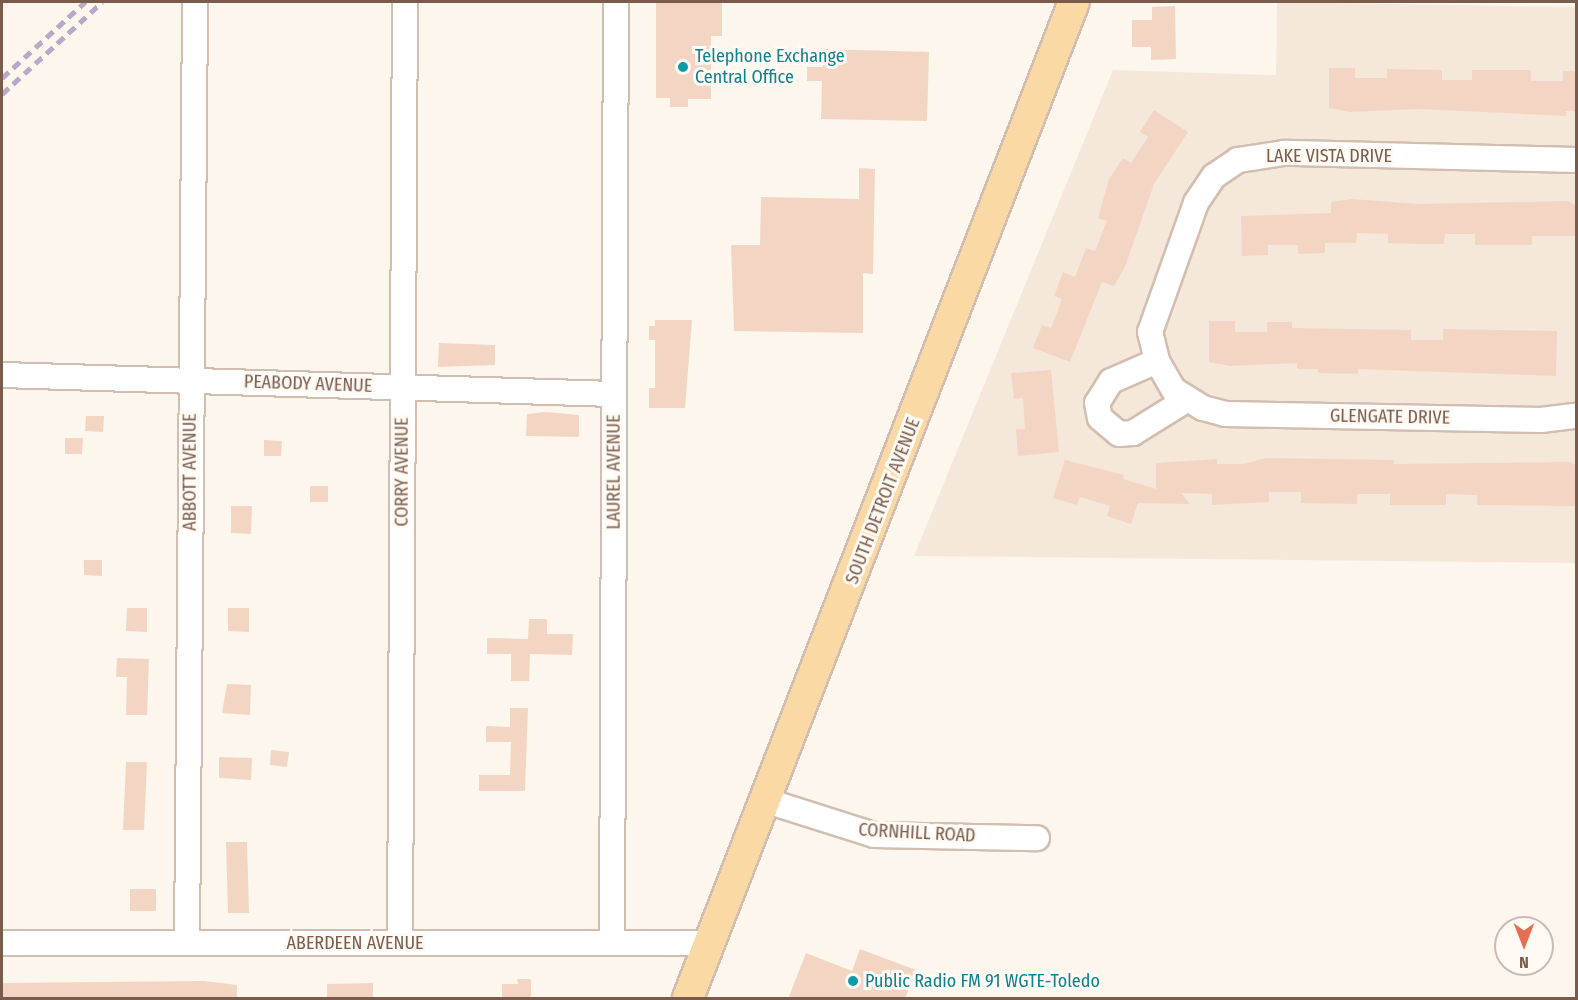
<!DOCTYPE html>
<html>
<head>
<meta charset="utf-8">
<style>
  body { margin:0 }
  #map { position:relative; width:1578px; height:1000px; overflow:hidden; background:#fdf6ec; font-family:"Fira Sans Condensed",sans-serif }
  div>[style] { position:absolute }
  .residential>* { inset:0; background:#f5e8da }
  .building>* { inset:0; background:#f3d5c3 }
  .roads { filter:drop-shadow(2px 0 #d1beb0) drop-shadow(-2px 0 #d1beb0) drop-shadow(0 2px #d1beb0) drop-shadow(0 -2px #d1beb0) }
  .minor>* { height:24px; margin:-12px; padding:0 12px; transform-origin:12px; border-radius:12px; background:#fff }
  .major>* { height:30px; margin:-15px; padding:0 15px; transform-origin:15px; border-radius:15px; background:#fbd9a5 }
  .rail>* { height:4.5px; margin-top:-2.25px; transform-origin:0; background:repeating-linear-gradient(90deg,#b9a8c9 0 9px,transparent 0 15px) }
  .dots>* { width:16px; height:16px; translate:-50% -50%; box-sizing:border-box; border:3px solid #fffaf3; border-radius:50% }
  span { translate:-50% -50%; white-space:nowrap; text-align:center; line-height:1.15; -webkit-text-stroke:6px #fffaf3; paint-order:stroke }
  .culture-label { font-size:18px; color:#0d838f }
  .left { translate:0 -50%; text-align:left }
  .street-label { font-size:18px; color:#7a5c4d }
  .frame { position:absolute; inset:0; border:3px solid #7a5c4d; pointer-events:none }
  .north { position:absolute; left:1494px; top:916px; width:60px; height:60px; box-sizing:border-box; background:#fffaf3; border:2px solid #cabbb1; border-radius:50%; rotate:180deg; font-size:16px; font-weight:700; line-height:24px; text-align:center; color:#7a5c4d }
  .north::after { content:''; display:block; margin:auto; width:21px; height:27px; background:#e76f51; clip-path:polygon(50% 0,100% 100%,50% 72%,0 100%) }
</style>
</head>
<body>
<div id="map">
  <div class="residential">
    <div style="clip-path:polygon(1277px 2px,1576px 7px,1576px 563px,914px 556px,1113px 70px,1276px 75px)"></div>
  </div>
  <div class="building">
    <div style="clip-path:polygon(656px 2px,722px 2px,722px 36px,711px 36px,711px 99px,688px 99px,688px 107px,670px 107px,670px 98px,656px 98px)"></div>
    <div style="clip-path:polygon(1175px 6px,1176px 59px,1151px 60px,1151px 47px,1132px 47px,1132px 20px,1152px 20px,1152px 7px)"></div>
    <div style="clip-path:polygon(823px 49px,929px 52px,927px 121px,821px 119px,822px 81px,807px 81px,807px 67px,823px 67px)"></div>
    <div style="clip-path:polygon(1329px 68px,1355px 68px,1355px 78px,1387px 78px,1387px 69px,1442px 70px,1442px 80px,1472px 80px,1472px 70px,1531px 70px,1531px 81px,1563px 81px,1563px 71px,1576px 71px,1576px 111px,1566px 111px,1566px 116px,1417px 109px,1350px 112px,1329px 108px)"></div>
    <div style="clip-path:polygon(1154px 110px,1188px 132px,1154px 184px,1125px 267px,1114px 286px,1102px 282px,1070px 362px,1033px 348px,1042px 325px,1051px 328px,1062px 299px,1054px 296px,1063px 272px,1075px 277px,1086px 248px,1095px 251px,1107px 221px,1098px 218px,1109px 179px,1123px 158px,1131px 163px,1148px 137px,1140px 132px)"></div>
    <div style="clip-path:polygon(859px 168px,875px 169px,873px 274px,863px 273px,863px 333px,734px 331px,731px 245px,760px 245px,761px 197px,859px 199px)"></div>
    <div style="clip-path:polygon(1352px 199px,1419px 204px,1568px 201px,1576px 206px,1576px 236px,1532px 236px,1532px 245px,1475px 245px,1475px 234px,1445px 234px,1444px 244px,1419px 244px,1388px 243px,1388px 234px,1357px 233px,1356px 243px,1325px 243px,1325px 253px,1298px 254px,1298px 245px,1268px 245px,1268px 255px,1242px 256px,1241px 216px,1331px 213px,1331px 202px)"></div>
    <div style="clip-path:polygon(655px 320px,692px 320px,685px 408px,649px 408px,649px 388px,655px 388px,655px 340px,649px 340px,649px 326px,655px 326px)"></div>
    <div style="clip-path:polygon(1209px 321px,1235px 321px,1235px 332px,1267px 332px,1267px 322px,1292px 322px,1292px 328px,1411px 330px,1411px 340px,1443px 340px,1443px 329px,1557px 331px,1556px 376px,1358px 369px,1358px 374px,1318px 373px,1318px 369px,1297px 369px,1297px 363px,1230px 366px,1209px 362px)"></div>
    <div style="clip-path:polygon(439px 343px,495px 345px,495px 365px,438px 367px)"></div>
    <div style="clip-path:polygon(1051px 370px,1059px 452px,1018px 456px,1016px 429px,1025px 429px,1023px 398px,1014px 399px,1011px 373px)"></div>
    <div style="clip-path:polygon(546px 412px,579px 415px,579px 437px,526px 436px,527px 414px)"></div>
    <div style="clip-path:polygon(86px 416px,104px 416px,103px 432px,85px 431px)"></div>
    <div style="clip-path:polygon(65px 438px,83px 438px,82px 454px,65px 454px)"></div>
    <div style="clip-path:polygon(264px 440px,282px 441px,281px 456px,264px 456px)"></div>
    <div style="clip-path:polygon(1266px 458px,1394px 460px,1394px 464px,1571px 462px,1576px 466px,1576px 506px,1477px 505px,1477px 495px,1446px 494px,1446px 505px,1390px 505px,1390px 494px,1357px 494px,1357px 504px,1301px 503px,1301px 492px,1269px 492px,1269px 502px,1212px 505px,1212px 494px,1181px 493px,1190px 504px,1138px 503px,1131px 524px,1107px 516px,1110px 506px,1080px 497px,1077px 505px,1053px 498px,1065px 460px,1124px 475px,1123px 479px,1156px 489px,1156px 463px,1217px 459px,1217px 464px,1244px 464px)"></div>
    <div style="clip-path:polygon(310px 486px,328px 486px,328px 502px,310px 502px)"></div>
    <div style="clip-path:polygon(231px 506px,252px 506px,251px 534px,231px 533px)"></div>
    <div style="clip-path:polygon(84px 560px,102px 560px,102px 576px,84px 575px)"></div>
    <div style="clip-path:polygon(127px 608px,147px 608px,147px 632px,126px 631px)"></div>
    <div style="clip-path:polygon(228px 608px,249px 608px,249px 632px,228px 631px)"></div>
    <div style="clip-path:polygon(529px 619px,547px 619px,547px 634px,573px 634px,572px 655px,530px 654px,529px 681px,511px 681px,511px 654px,487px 654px,487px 638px,528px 639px)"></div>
    <div style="clip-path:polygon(117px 658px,149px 659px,147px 715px,126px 715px,127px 677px,116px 677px)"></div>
    <div style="clip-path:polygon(227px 684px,251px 685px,250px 715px,222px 713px)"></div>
    <div style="clip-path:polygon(510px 708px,528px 708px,525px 791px,479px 791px,479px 775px,510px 775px,511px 742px,486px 742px,486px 726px,510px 727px)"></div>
    <div style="clip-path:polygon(271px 750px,289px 752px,287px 767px,270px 765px)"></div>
    <div style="clip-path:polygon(219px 757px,252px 758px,251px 780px,219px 778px)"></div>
    <div style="clip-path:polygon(126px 762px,147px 762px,144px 830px,123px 830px)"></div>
    <div style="clip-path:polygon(226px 842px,247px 842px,249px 913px,228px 913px)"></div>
    <div style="clip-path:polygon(130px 889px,156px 889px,156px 911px,130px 911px)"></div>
    <div style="clip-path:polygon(860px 949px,916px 970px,905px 999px,788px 999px,806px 953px,852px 971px)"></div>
    <div style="clip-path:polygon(517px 979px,531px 979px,531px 999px,502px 999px,502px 984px,518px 984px)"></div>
    <div style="clip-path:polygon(204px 981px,237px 985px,237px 999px,2px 999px,2px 983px)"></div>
    <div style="clip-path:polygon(373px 983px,373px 999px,327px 999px,327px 984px)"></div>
  </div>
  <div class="roads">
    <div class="minor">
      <div style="left:1576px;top:160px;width:292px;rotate:-178.6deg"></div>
      <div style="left:1284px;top:153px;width:47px;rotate:171.3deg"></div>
      <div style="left:1238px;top:160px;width:29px;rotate:146deg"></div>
      <div style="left:1214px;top:176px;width:32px;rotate:124deg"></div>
      <div style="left:1196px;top:203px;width:137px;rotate:109.6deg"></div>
      <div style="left:1150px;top:332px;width:30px;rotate:76deg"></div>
      <div style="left:1157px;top:361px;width:34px;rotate:60deg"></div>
      <div style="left:1174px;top:390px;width:34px;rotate:32deg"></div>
      <div style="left:1203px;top:408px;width:23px;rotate:15deg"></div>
      <div style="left:1225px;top:414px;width:316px;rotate:1.1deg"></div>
      <div style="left:1541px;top:420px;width:35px;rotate:-7deg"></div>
      <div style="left:1157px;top:361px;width:50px;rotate:156.5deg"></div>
      <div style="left:1111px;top:381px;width:26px;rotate:122deg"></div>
      <div style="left:1097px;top:403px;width:15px;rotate:79deg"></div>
      <div style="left:1100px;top:418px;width:25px;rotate:40deg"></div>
      <div style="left:1119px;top:434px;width:14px;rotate:-4deg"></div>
      <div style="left:1133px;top:433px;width:62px;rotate:-31.9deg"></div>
      <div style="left:2px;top:375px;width:612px;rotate:1.78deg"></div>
      <div style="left:767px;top:801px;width:112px;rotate:17.6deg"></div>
      <div style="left:874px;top:835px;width:163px;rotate:1.1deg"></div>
      <div style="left:2px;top:943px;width:707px"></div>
      <div style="left:187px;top:943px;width:941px;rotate:-89.51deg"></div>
      <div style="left:400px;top:943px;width:941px;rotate:-89.7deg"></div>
      <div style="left:612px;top:943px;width:941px;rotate:-89.76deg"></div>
    </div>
    <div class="major">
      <div style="left:688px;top:998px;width:1068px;rotate:-68.82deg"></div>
    </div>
  </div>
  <div class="rail">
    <div style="left:2px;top:78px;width:113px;rotate:-42.5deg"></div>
    <div style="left:2px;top:94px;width:136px;rotate:-42.6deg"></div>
  </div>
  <div class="dots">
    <div style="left:683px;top:67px;background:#0f9aa8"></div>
    <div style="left:853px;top:981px;background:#0f9aa8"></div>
  </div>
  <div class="culture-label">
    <span class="left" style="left:695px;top:67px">Telephone Exchange<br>Central Office</span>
    <span class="left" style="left:865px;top:981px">Public Radio FM 91 WGTE-Toledo</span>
  </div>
  <div class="street-label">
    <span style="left:1329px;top:156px">LAKE VISTA DRIVE</span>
    <span style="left:308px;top:384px;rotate:2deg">PEABODY AVENUE</span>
    <span style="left:1390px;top:417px;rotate:1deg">GLENGATE DRIVE</span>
    <span style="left:190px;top:472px;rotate:-90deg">ABBOTT AVENUE</span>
    <span style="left:402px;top:472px;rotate:-90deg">CORRY AVENUE</span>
    <span style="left:614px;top:472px;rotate:-90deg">LAUREL AVENUE</span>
    <span style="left:883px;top:501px;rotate:-69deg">SOUTH DETROIT AVENUE</span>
    <span style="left:917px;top:833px;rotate:3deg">CORNHILL ROAD</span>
    <span style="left:355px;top:943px">ABERDEEN AVENUE</span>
  </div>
  <div class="frame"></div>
  <div class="north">N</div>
</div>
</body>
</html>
